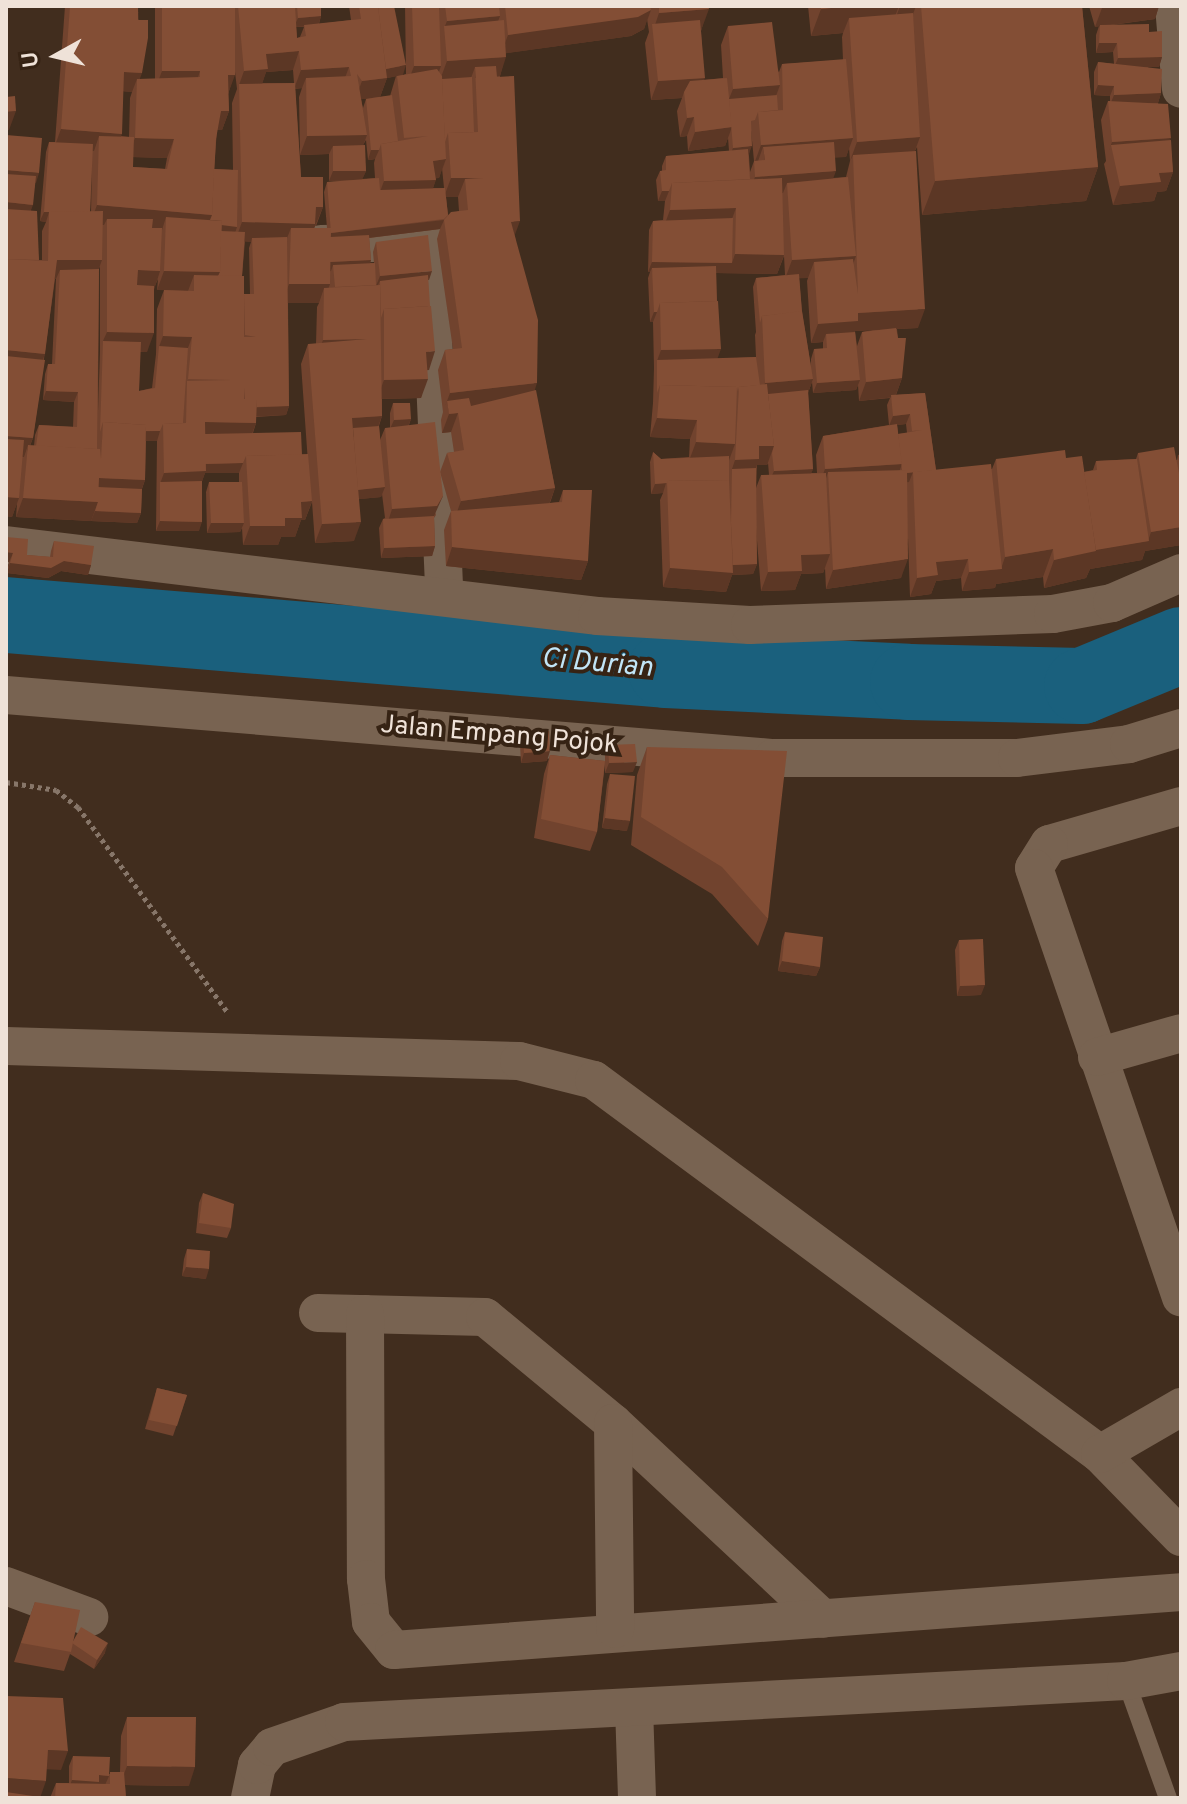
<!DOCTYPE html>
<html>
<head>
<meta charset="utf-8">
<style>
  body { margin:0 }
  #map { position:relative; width:1187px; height:1804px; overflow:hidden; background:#412d1e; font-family:Overpass,sans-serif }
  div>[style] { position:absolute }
  .river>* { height:76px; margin:-38px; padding:0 38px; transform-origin:38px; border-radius:38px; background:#1a607d }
  .path>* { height:5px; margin-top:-2.5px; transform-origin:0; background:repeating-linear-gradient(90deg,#877669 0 4px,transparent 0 8px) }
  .service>* { height:18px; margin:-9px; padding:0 9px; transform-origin:9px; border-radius:9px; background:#786351 }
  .minor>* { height:38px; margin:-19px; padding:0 19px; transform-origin:19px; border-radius:19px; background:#786351 }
  .wall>* { inset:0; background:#71432e }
  .shaded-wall>* { inset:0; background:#5c3725 }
  .building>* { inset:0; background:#834e35 }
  span { translate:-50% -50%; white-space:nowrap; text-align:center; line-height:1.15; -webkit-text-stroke:8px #362314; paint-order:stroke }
  .street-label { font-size:26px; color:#efe2d8 }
  .water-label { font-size:28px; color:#c1e5f7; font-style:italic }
  .frame { position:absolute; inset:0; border:8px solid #efe2d8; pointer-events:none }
  .north { position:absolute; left:16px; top:16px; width:80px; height:80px; -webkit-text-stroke:6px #362314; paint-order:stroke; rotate:262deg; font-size:22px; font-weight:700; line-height:32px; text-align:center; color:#efe2d8 }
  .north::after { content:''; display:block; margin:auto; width:28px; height:36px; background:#efe2d8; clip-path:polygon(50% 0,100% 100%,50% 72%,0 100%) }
</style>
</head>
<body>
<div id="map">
  <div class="river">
    <div style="left:6px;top:615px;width:662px;rotate:4.76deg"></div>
    <div style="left:666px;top:670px;width:242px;rotate:2.8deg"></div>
    <div style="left:908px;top:682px;width:174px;rotate:1.3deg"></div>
    <div style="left:1082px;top:686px;width:107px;rotate:-22.5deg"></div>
  </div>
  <div class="path">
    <div style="left:6px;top:782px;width:51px;rotate:9.1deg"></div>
    <div style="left:56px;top:790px;width:28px;rotate:38deg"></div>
    <div style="left:78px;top:807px;width:253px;rotate:53.9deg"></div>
  </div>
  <div class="service">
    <div style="left:1126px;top:1681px;width:124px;rotate:70.3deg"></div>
  </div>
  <div class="minor">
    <div style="left:1174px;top:6px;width:83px;rotate:85.2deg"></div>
    <div style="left:321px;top:244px;width:108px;rotate:-1.1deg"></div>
    <div style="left:429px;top:242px;width:350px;rotate:87.5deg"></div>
    <div style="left:6px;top:545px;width:595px;rotate:6.85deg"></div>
    <div style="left:597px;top:616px;width:153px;rotate:3.4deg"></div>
    <div style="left:750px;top:625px;width:303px;rotate:-2.1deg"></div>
    <div style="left:1053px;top:614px;width:60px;rotate:-10.6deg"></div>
    <div style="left:1112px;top:603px;width:75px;rotate:-23.5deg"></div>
    <div style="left:6px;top:695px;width:770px;rotate:4.7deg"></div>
    <div style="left:773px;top:758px;width:244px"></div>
    <div style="left:1017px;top:758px;width:113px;rotate:-7.1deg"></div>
    <div style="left:1129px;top:744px;width:54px;rotate:-17.1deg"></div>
    <div style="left:1181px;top:806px;width:137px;rotate:163.9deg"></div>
    <div style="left:1049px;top:844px;width:28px;rotate:122deg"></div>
    <div style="left:1034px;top:868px;width:454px;rotate:71.1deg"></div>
    <div style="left:6px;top:1046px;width:513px;rotate:1.67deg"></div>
    <div style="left:519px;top:1061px;width:77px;rotate:14.2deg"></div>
    <div style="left:594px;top:1080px;width:629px;rotate:36.47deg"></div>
    <div style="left:1100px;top:1454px;width:116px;rotate:45.7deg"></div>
    <div style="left:1097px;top:1057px;width:87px;rotate:-15.9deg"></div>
    <div style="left:318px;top:1313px;width:167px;rotate:1.4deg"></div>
    <div style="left:485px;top:1317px;width:166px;rotate:39.6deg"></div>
    <div style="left:613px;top:1423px;width:287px;rotate:43deg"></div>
    <div style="left:365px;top:1314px;width:265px;rotate:89.8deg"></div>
    <div style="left:366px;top:1579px;width:43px;rotate:83.4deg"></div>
    <div style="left:371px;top:1622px;width:36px;rotate:51deg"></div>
    <div style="left:394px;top:1650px;width:789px;rotate:-4.21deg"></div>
    <div style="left:613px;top:1423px;width:206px;rotate:89.4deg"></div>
    <div style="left:1100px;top:1454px;width:94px;rotate:-30.1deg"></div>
    <div style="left:6px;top:1586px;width:89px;rotate:20.5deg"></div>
    <div style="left:634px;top:1707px;width:91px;rotate:88.1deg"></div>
    <div style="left:250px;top:1798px;width:34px;rotate:-78deg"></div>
    <div style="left:257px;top:1765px;width:23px;rotate:-50deg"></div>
    <div style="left:272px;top:1747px;width:76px;rotate:-19.1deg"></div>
    <div style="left:344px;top:1722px;width:783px;rotate:-3deg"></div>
    <div style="left:1126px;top:1681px;width:56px;rotate:-10.3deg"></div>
  </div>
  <div class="wall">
    <div style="clip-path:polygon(evenodd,65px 6px,138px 6px,140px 79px,155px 79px,155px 6px,321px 6px,321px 16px,319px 24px,351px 20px,349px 6px,378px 6px,403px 75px,406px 74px,405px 6px,708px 6px,701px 31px,704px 80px,723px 78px,721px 45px,728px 26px,779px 72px,782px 64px,843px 60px,842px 37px,843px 33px,811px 36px,808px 6px,1082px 6px,1098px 167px,1086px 201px,922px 215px,917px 147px,915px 151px,918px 328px,897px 329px,902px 378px,896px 395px,925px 393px,936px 470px,992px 469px,996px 459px,1066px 458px,1084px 472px,1093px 470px,1096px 461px,1136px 459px,1138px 453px,1177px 460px,1178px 455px,1181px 454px,1181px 545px,1145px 551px,1142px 560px,1090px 569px,1086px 578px,1044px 588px,1043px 577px,996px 584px,995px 588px,962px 591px,961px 578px,936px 581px,931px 594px,910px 597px,908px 538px,901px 578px,826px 589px,825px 568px,823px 573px,801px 574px,795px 590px,761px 591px,756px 528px,757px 564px,753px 574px,732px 575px,726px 592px,663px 587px,660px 500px,663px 493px,651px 494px,650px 462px,653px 452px,661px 459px,689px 457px,690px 439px,650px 437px,653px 403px,654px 368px,653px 322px,650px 322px,648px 278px,650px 272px,648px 272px,649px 230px,653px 221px,663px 220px,665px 201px,658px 201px,656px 180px,660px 171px,662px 171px,662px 166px,666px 156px,729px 151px,728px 138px,725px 146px,688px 151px,687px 136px,680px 137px,677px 111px,682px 98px,651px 100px,645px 43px,649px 32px,647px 19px,644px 29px,631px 36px,506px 53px,500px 76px,515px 236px,535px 390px,555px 488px,550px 503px,559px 502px,563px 490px,588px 561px,581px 580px,446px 566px,444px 530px,451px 511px,440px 472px,447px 453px,454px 452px,451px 432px,442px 433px,441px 420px,443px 412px,438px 370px,445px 350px,453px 349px,437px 239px,440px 229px,369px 238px,371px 260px,370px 263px,374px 263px,373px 252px,376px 242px,428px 280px,429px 370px,427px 370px,421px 398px,382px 399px,382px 416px,379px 426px,380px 440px,385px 428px,390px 428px,390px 413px,393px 403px,411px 419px,409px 425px,436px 515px,434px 518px,435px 546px,432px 556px,381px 558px,379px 528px,383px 519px,385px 518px,382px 494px,381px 497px,359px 499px,354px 541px,315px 543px,312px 502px,305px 520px,301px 520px,295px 537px,281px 537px,278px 545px,243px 545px,242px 528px,240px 532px,207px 533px,206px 492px,209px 482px,239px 482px,239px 473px,205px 473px,202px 481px,199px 531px,156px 531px,157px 441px,146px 441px,145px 480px,142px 489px,141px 513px,137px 523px,91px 521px,92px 519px,91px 521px,16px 517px,17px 503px,12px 517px,6px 516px,6px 135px,35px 183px,31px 210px,39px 260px,42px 260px,42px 231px,46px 222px,40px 221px,46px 152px,49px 142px,55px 142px,65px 6px,296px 27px,304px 27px,300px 37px,297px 38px,296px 27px,65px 6px,293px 70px,294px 83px,262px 83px,266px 72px,293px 70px,65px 6px,235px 72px,237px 89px,232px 103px,233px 170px,214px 169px,217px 130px,222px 130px,229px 111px,228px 94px,235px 72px,65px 6px,396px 76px,390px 96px,380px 97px,387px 78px,396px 76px,65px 6px,302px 88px,299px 97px,300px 155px,329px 154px,329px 181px,347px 181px,327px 182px,324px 192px,327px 228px,314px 228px,315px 226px,316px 226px,323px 207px,301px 177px,295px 89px,302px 88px,65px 6px,123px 91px,132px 92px,130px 98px,129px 137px,121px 136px,123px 91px,65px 6px,374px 98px,366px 99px,363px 108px,361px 99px,374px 98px,65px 6px,751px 130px,754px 161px,750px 172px,749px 156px,751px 130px,65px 6px,366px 140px,368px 160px,375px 159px,374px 163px,375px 178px,362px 179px,366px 171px,363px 145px,366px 140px,65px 6px,849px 148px,850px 161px,846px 177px,833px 178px,835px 157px,846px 157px,849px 148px,65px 6px,133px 157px,167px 158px,165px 169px,133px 167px,133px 157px,65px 6px,92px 159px,91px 212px,90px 212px,92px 159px,65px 6px,442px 168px,444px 188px,433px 188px,436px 178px,439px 178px,442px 168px,65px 6px,446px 197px,458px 197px,459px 211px,448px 215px,446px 197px,65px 6px,245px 241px,251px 242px,249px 248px,250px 294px,244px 294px,242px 276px,245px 241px,65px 6px,784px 256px,785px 275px,756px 278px,753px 287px,756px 332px,755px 335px,756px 357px,717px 359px,716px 273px,777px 274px,784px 256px,65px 6px,100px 266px,100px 351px,98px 411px,99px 269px,100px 266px,65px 6px,799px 278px,808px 278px,807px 281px,811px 343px,823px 342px,823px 349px,814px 349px,811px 359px,811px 367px,802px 312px,799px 278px,65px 6px,55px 279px,56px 279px,52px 364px,48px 364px,45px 374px,43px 400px,74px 402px,73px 427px,39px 425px,35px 435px,34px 446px,30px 446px,33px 438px,55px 279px,65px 6px,158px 279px,157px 290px,164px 290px,157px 309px,156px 354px,152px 388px,139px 391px,140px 352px,147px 352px,154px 288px,158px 279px,65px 6px,288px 303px,319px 303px,317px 307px,316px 344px,308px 344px,301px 364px,308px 463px,302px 455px,253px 433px,256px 423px,256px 417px,286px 415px,289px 406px,288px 303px,65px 6px,873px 330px,862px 332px,857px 346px,855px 331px,873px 330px,65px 6px,812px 382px,813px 393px,856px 390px,858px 385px,859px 401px,890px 398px,887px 405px,889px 425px,823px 436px,816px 455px,817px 473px,811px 473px,813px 469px,808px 393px,812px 382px,65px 6px,906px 424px,907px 433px,898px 434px,897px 425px,906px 424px,65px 6px,768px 463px,769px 475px,761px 475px,756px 488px,757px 465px,767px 465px,768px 463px)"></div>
    <div style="clip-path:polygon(1089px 6px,1159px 6px,1155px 19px,1112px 25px,1149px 32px,1162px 57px,1159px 67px,1148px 67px,1161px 93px,1158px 103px,1170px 140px,1173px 172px,1166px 191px,1157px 192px,1154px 201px,1113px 205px,1104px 164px,1106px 161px,1101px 120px,1108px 101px,1110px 101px,1110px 96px,1094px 95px,1094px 72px,1098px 62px,1114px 64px,1113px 52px,1096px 53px,1096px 35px,1099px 26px,1095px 27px)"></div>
    <div style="clip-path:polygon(6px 537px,27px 555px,50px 557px,51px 551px,54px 541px,91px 565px,88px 575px,61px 571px,48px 578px,7px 573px,9px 562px,6px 562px)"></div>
    <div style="clip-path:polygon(523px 734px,547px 761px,521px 763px,520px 744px)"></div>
    <div style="clip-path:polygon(608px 745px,633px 772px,605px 773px,605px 764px,597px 832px,590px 851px,534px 838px,544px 774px,550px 755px,605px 761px,605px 755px)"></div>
    <div style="clip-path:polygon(647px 747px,768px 919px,758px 946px,712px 894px,631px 845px,637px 775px)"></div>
    <div style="clip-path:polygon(610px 774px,627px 831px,602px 828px,607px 784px)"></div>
    <div style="clip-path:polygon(785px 932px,820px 967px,816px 976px,778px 971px,782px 941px)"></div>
    <div style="clip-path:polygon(959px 940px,981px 995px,957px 996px,955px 950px)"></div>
    <div style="clip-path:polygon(203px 1193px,231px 1228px,227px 1238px,196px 1233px,199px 1203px)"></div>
    <div style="clip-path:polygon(187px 1249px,206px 1279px,182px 1276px,184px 1259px)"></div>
    <div style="clip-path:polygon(157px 1388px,187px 1395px,173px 1436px,145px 1429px)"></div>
    <div style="clip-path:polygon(35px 1602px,73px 1641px,105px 1653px,94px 1669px,70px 1654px,64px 1671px,14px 1662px)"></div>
    <div style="clip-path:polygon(127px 1717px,189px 1786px,125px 1785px,126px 1798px,50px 1798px,56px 1783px,69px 1783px,69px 1766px,73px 1756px,109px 1774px,120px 1772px,121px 1736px)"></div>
  </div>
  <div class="shaded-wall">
    <div style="clip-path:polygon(852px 6px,899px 6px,890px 29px,849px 18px,843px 33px,811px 36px,821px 9px)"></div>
    <div style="clip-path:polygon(900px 6px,916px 6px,907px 30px,891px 31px)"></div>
    <div style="clip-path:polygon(1116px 6px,1159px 6px,1155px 19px,1095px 27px,1102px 8px)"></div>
    <div style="clip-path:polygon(709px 9px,699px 36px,653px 31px,659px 13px)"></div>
    <div style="clip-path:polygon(651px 10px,644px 29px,631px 36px,501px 54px,508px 35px)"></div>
    <div style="clip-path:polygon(321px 16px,318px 26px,294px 27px,298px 18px)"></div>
    <div style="clip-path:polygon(500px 16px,493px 35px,445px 26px,447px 21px)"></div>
    <div style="clip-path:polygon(1099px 43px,1117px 43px,1113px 52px,1096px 53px)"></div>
    <div style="clip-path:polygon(299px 51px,293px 70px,266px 72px,261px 88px,239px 85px,244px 71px,266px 54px)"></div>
    <div style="clip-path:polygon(506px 57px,500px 76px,475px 78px,475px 67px,471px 78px,440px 80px,447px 61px)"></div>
    <div style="clip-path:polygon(1162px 57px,1159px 67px,1114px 68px,1118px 58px)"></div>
    <div style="clip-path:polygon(406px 65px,403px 75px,383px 79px,386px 69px)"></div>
    <div style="clip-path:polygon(414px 66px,441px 66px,434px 85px,407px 85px)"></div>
    <div style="clip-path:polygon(349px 67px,342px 86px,306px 78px,302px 88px,294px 89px,301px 70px)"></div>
    <div style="clip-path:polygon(162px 71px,200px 71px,194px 90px,155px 90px)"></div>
    <div style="clip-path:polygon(124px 72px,142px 73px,137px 87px,137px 79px,132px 92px,117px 91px)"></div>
    <div style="clip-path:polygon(228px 75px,235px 75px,228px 94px)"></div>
    <div style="clip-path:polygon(387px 78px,380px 97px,355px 100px,362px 81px)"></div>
    <div style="clip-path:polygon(705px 78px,698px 97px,684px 92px,682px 98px,651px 100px,658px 81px)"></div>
    <div style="clip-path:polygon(780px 85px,773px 104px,729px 99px,733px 89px)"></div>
    <div style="clip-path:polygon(1098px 85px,1114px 86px,1110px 96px,1094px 95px)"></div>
    <div style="clip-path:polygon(1161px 93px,1158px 103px,1110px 105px,1114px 95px)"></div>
    <div style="clip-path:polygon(16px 111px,9px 130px,6px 131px,6px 112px)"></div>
    <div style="clip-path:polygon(221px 111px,229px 111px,222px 130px,214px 130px)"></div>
    <div style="clip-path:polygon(694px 117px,687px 136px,680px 137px,687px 118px)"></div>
    <div style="clip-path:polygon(732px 127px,725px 146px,688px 151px,695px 132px)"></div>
    <div style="clip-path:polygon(61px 129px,122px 134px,115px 153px,99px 136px,94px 151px,54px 148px)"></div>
    <div style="clip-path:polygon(367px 135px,360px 154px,333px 146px,329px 154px,300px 155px,307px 136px)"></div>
    <div style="clip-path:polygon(920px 137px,913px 156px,853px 155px,850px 161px,857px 142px)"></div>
    <div style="clip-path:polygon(135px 138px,174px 139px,167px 158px,128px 157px)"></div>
    <div style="clip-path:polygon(853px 138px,846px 157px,764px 163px,765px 160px,763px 147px,757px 164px,754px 164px,761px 145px)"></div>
    <div style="clip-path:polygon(1171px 138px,1164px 157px,1111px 145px,1105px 162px,1112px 142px)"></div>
    <div style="clip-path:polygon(752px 146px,748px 156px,729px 158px,733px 148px)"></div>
    <div style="clip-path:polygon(371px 150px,379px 150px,375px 159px,368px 160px)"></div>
    <div style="clip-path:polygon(446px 159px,439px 178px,426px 180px,433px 161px)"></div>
    <div style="clip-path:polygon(1098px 167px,1086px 201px,922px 215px,935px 181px)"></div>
    <div style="clip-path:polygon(6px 170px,39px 173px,36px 183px,6px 180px)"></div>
    <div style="clip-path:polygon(333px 171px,366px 171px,362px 180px,329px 181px)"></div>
    <div style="clip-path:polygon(836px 171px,829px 190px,787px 183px,783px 193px,748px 196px,755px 177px)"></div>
    <div style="clip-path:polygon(1173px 172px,1166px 191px,1157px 192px,1154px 201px,1113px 205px,1120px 186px,1159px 173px)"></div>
    <div style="clip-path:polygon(451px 178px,484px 178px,465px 179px,458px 197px,444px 197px)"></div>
    <div style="clip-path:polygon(436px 180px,429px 199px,377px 200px,384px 181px)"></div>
    <div style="clip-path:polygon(662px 191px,669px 191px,665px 201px,658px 201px)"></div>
    <div style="clip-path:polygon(6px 202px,33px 205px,29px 215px,6px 212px)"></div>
    <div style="clip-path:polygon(97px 205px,212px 215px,237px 227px,234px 236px,166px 217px,162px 230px,107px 219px,104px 225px,90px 224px)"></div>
    <div style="clip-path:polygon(316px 207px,323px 207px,308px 243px,291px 228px,285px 243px,252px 238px,251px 242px,235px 241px,242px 222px)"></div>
    <div style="clip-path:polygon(736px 208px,729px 227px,663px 229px,670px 210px)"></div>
    <div style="clip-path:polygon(44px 212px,49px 212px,46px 222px,40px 221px)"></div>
    <div style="clip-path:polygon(444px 220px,440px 229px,328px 243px,331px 233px)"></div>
    <div style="clip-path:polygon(520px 221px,513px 240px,511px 222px)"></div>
    <div style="clip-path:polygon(735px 254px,784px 255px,777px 274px,652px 272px,652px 268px,650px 272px,648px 272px,652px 262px,732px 263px)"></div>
    <div style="clip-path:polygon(856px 256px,849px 275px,814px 262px,808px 278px,785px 279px,792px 260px)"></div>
    <div style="clip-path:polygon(57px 260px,102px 260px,95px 279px,60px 270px,56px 279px,50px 279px)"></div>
    <div style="clip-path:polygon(371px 260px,368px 270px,333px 265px,331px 271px,326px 272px,330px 262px)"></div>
    <div style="clip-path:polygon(138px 270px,160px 271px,154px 290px,131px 289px)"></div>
    <div style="clip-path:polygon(164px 271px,220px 272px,216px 281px,194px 275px,188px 291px,157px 290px)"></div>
    <div style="clip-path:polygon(432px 271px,429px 280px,380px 281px,378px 285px,376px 286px,380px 276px)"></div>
    <div style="clip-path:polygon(289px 284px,330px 284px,324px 301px,324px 288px,319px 303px,282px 303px)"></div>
    <div style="clip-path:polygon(925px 309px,918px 328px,855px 331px,851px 340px,826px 334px,823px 342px,811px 343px,818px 324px,858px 313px)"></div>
    <div style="clip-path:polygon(654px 312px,657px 312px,653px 322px,650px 322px)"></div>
    <div style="clip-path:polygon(107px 332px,154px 333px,147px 352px,103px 351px,103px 341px)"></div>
    <div style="clip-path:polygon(163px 336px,192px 337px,185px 356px,159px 347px)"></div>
    <div style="clip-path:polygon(367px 339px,316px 359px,323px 340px)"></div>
    <div style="clip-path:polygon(721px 349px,714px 368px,657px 361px,661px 350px)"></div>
    <div style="clip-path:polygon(6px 350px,45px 354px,38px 373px,6px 370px)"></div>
    <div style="clip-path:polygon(435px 351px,429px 370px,419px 371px,426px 352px)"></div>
    <div style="clip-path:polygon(902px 378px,895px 397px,859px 401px,866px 382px)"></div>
    <div style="clip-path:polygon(428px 379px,421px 398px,377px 399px,384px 380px)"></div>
    <div style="clip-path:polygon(813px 379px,806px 398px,758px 402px,765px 383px)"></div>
    <div style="clip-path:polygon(860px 380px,856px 390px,813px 393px,817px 383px)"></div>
    <div style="clip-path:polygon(537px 383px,531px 402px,449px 412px,447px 401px,443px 412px,450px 393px)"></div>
    <div style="clip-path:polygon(46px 391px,78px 392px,74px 402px,43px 400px)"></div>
    <div style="clip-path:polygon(289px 406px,286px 415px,242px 417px,245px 408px)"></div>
    <div style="clip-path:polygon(458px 413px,451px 432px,442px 433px,449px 414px)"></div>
    <div style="clip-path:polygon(910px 414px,906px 424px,889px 426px,893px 416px)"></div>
    <div style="clip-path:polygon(382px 416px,375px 435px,350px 437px,352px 418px)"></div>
    <div style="clip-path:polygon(657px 418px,697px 420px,690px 439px,650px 437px)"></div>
    <div style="clip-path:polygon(411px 419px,407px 429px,390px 429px,394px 420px)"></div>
    <div style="clip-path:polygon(205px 422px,256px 423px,249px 442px,205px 441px)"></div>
    <div style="clip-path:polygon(160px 431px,157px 441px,102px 441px,103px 432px)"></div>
    <div style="clip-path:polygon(6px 436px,33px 438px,27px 452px,28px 445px,24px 457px,6px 455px)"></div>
    <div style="clip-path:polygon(696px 442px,735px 444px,728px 463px,689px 461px)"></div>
    <div style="clip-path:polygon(759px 446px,774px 446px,767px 465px,757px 465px,752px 478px,732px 469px,735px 460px)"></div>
    <div style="clip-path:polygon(243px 463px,239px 473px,205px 473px,199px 490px,160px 484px,164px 473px,205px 464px)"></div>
    <div style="clip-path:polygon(902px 464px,895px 483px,828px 472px,823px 488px,818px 488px,825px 469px)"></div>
    <div style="clip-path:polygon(813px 469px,809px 479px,770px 480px,774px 471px)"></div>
    <div style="clip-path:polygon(913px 472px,909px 482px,899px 483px,902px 474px)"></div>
    <div style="clip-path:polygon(99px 478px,145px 480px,138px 499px,96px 497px)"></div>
    <div style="clip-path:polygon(666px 483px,663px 493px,651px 494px,655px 484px)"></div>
    <div style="clip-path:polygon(385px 487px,381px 497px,351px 500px,354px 490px)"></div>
    <div style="clip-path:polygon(555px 488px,548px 507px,454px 520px,461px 501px)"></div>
    <div style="clip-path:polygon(443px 496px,430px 525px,386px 528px,392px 509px)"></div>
    <div style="clip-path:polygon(6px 497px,19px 498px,12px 517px,6px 516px)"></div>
    <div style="clip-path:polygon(23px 498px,98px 502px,91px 521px,16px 517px)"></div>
    <div style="clip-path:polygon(312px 501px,305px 520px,301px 520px,295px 537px,281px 537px,278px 545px,243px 545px,250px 526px,285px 518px,301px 502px)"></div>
    <div style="clip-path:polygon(95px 511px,141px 513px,137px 523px,91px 521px)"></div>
    <div style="clip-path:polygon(160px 521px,202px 522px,199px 531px,156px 531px)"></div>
    <div style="clip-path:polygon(361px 522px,354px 541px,315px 543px,322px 524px)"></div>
    <div style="clip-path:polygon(211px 523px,244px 523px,240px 532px,207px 533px)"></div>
    <div style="clip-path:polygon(1181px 527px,1181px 545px,1145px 551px,1142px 560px,1090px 569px,1086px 578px,1044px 588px,1054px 560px,1093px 550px,1148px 541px,1151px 532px)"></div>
    <div style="clip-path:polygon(435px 546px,432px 556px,381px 558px,384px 548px)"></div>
    <div style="clip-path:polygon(452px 547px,588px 561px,581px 580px,446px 566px)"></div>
    <div style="clip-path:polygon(1053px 549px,1043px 577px,996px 584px,995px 588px,962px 591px,969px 572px,1001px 569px,1005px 557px)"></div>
    <div style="clip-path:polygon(6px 552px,13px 553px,9px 562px,6px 562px)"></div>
    <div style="clip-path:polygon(830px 554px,823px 573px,801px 574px,795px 590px,761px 591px,768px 572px,801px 555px)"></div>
    <div style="clip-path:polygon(908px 559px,901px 578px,826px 589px,833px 570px)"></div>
    <div style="clip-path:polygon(968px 559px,961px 578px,936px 581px,931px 594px,910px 597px,917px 578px,936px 562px)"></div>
    <div style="clip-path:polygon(64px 561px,91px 565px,88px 575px,61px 571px,48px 578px,7px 573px,10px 563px)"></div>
    <div style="clip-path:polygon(757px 564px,753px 574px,732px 575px,726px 592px,663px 587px,670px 568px)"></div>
    <div style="clip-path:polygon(550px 751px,547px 761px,521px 763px,524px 753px)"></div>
    <div style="clip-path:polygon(637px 762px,633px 772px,605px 773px,609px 763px)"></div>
    <div style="clip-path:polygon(605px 818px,630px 821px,627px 831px,602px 828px)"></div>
    <div style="clip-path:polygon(782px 961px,820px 967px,816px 976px,778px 971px)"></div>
    <div style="clip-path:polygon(985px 985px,981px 995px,957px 996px,960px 986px)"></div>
    <div style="clip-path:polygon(186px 1267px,209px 1269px,206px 1279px,182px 1276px)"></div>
    <div style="clip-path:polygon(108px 1643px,105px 1653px,94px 1669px,97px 1660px)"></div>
    <div style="clip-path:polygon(48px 1750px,68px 1751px,61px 1770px,41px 1769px)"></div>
    <div style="clip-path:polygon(127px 1766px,195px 1767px,189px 1786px,120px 1785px)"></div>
    <div style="clip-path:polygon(99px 1775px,109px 1776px,105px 1785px,68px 1790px,72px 1780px)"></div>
    <div style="clip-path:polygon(6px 1778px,46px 1781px,40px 1798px,6px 1797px)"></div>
  </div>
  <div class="building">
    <div style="clip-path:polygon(70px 6px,138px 6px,138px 20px,148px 20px,148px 38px,142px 73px,124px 72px,122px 134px,61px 129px)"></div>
    <div style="clip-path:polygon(162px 6px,235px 6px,235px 75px,228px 75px,229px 111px,221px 111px,216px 139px,212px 215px,97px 205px,99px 136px,134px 137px,133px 167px,167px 169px,174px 139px,135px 138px,137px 79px,200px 77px,200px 71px,162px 71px)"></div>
    <div style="clip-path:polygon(238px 6px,295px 6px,297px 38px,306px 36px,304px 25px,361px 19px,359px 6px,378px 6px,387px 78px,362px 81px,357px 74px,367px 135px,307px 136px,306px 78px,351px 76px,349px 67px,301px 70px,299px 51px,266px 54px,268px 69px,244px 71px)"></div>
    <div style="clip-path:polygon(297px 6px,321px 6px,321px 16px,298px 18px)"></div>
    <div style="clip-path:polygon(385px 6px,394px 6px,406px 65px,386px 69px,378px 7px)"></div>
    <div style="clip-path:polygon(412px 6px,439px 6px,441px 66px,414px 66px)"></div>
    <div style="clip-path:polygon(445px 6px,499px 6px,500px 16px,447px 21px)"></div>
    <div style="clip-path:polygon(505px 6px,650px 6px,651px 10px,638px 17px,508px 35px)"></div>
    <div style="clip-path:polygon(659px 6px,708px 6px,709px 9px,659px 13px)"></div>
    <div style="clip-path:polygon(820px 6px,852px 6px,821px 9px)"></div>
    <div style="clip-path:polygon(921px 6px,1082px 6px,1098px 167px,935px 181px)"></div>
    <div style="clip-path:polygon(913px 13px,920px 137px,857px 142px,849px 18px)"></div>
    <div style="clip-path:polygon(504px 20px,506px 57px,447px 61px,444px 26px)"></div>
    <div style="clip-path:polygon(700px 20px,705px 78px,658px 81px,652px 24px)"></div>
    <div style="clip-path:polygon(772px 22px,780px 85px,733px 89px,728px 26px)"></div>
    <div style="clip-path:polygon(1149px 24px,1149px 32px,1162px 31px,1162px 57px,1118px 58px,1117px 43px,1099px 43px,1100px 25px)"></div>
    <div style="clip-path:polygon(846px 59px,853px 138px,761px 145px,758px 112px,783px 110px,782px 64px)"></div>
    <div style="clip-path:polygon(1098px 62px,1162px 69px,1161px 93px,1114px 95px,1114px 86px,1098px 85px)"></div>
    <div style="clip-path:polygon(496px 66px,497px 77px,514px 76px,520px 221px,511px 222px,538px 320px,537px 383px,450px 393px,445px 350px,462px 348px,444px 220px,451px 212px,468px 210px,465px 179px,484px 178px,451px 178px,448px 133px,478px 132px,475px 67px)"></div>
    <div style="clip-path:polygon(437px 69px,442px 76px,446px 159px,433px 161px,436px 180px,384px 181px,381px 144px,428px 136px,404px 138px,397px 76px)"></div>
    <div style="clip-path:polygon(472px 77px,474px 132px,448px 133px,445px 142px,442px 79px)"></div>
    <div style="clip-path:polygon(727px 78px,732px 127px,695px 132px,694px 117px,687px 118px,684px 92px,690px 81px)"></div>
    <div style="clip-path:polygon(295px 83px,301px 177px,323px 177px,323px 207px,316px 207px,315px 224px,242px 222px,239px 84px)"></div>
    <div style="clip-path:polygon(392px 95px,398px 141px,381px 144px,379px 150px,371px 150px,366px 99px)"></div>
    <div style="clip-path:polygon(777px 95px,778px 110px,758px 112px,755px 120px,751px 121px,752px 146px,733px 148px,729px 99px)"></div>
    <div style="clip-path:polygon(15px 96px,16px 111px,6px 112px,6px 97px)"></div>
    <div style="clip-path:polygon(1108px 101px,1168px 104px,1171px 138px,1112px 142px)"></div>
    <div style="clip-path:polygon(6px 135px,42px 138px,39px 173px,6px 170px)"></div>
    <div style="clip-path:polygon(1171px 140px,1173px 172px,1159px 173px,1161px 182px,1120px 186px,1111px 145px)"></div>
    <div style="clip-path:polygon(49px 142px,93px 144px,90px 212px,44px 212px)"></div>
    <div style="clip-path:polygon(834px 142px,836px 171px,755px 177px,754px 161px,765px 160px,763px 147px)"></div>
    <div style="clip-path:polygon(365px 145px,366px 171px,333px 171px,333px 146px)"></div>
    <div style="clip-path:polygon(748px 149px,750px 179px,672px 183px,669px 191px,662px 191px,660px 171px,666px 170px,666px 156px)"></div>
    <div style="clip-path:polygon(916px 151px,925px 309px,858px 313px,858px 321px,818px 324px,814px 262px,853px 259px,858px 294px,853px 155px)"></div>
    <div style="clip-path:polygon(214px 169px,238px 170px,237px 227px,221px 225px,222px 221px,210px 220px,212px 215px)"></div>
    <div style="clip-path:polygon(6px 174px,36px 176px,33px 205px,6px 202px)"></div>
    <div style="clip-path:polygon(848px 177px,856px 256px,792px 260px,787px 183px)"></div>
    <div style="clip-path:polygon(379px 178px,380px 190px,445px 188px,448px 215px,444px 219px,331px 233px,327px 182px)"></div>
    <div style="clip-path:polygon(782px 178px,784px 255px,735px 254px,736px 208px,670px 210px,672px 183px)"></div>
    <div style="clip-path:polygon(6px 209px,37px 211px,39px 260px,6px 259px)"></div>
    <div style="clip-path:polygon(103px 211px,102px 260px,57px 260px,45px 354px,6px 350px,6px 259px,48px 261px,49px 212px)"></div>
    <div style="clip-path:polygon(166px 217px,222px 221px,220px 272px,164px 271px)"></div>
    <div style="clip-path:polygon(733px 218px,732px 263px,652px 262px,653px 221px)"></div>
    <div style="clip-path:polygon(107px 219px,153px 219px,152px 228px,162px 228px,160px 271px,138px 270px,137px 285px,154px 286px,154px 333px,107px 332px)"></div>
    <div style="clip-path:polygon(291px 228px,331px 228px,330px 284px,289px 284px)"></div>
    <div style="clip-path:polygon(221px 231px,245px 232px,242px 276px,218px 276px,220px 272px)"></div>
    <div style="clip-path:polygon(369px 235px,371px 260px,330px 262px,330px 237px)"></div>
    <div style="clip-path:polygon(428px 235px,432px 271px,380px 276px,376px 242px)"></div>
    <div style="clip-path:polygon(287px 237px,289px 406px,257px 407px,257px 399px,245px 399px,244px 388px,244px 337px,256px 337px,245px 335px,244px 294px,254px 294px,252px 238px)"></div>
    <div style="clip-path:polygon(375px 263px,376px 285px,335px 287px,333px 265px)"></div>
    <div style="clip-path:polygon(716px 266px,717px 301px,660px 303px,657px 312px,654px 312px,652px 268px)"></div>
    <div style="clip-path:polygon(99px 269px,97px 449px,36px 446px,39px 425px,77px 427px,78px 392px,46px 391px,48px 364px,55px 364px,60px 270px)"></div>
    <div style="clip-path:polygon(799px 274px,802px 312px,762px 316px,760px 323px,756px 278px)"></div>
    <div style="clip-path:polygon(194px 275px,244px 276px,244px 399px,257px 399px,256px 423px,205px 422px,206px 471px,164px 473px,163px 424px,186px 423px,187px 381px,231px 380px,188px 379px,192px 337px,163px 336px,164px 290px,194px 291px)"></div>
    <div style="clip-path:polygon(428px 275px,430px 306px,384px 309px,381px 318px,380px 281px)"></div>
    <div style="clip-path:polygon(380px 285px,382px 416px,352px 418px,361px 522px,322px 524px,308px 344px,367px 339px,323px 340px,324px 288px)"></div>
    <div style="clip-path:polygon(718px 301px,721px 349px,661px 350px,660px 303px)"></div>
    <div style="clip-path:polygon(431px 306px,435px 351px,426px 352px,428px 379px,384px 380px,384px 309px)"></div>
    <div style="clip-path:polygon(802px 311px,813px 379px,765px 383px,762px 316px)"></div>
    <div style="clip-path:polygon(896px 328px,898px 338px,906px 338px,902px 378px,866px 382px,862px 332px)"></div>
    <div style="clip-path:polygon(855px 332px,860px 380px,817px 383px,814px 349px,827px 348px,826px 334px)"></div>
    <div style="clip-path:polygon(103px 341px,141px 342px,139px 391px,155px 388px,159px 346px,188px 348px,183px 423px,163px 424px,160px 431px,146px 431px,146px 425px,103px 422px,100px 432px)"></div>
    <div style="clip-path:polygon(6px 356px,45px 360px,33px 438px,6px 436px)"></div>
    <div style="clip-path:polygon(756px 357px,760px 385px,739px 387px,738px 392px,737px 387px,660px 385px,657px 393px,657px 360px)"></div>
    <div style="clip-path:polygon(767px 384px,774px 446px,759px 446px,759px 459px,735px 460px,739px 387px)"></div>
    <div style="clip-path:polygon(660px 385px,737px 387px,735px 444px,696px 442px,697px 420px,657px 418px)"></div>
    <div style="clip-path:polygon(536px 390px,555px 488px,461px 501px,447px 453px,464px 450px,458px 413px,449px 414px,447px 401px,469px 398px,471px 406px)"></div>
    <div style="clip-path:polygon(808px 390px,813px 469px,774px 471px,772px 453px,774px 446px,768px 394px)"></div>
    <div style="clip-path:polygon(925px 393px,936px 470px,907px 473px,907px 470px,902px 470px,898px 434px,922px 430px,912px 431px,910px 414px,893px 416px,891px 395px)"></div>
    <div style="clip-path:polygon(393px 403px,410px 403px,411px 419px,394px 420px)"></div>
    <div style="clip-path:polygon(103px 422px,146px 425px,145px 480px,99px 478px,98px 502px,23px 498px,28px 445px,100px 449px,101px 459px)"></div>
    <div style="clip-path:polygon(435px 422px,443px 496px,437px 506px,392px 509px,385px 428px)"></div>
    <div style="clip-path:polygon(897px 424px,902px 464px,825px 469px,823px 436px)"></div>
    <div style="clip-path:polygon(379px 426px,385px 487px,358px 490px,353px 428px)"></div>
    <div style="clip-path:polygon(301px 432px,302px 455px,246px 456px,243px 463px,205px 464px,205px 434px)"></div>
    <div style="clip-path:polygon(6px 439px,24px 440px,19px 498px,6px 497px)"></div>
    <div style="clip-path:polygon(1174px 447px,1181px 484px,1181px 527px,1151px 532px,1138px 453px)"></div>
    <div style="clip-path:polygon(1065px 450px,1066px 458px,1082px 456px,1096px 551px,1054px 560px,1053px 549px,1005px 557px,996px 459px)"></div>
    <div style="clip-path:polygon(653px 452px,661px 459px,729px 456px,729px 480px,667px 481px,667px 483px,655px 484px)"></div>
    <div style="clip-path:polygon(308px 454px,312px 501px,301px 502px,302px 518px,285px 518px,285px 526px,250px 526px,246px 456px)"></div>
    <div style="clip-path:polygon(1137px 459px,1149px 541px,1096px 550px,1084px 472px,1097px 470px,1096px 461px)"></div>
    <div style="clip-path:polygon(991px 464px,1002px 569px,969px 572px,968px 559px,936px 562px,938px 575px,917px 578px,913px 472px)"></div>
    <div style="clip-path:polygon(756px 468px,757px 564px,733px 565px,731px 523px,732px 469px)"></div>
    <div style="clip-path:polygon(907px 470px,908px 559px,833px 570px,828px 472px)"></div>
    <div style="clip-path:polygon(826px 473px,830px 554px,801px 555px,802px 571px,768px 572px,761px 475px)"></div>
    <div style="clip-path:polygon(729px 480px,733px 573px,670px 568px,667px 481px)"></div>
    <div style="clip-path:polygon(202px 481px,202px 522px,160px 521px,160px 482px)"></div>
    <div style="clip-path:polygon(209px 482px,242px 482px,244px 523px,211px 523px)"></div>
    <div style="clip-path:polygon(98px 487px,142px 489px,141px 513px,95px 511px,98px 502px)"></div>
    <div style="clip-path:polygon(563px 490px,592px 490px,588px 561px,452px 547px,451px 511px,562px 502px)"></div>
    <div style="clip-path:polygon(434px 516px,435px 546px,384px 548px,383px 519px)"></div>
    <div style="clip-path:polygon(6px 537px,28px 539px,27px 555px,53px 557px,54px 541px,94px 546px,91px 565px,64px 561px,51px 568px,10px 563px,13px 553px,6px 552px)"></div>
    <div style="clip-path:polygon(549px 731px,550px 751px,524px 753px,523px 734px)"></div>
    <div style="clip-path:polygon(635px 744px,637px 762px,609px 763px,608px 745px)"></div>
    <div style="clip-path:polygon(647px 747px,787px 751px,768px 919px,722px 867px,641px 817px)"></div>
    <div style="clip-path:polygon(550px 755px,605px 761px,597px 832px,541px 819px)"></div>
    <div style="clip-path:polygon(610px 774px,635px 776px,630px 821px,605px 818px)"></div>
    <div style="clip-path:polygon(785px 932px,823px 937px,820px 967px,782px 961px)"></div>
    <div style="clip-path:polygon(983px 939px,985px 985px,960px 986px,959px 940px)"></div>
    <div style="clip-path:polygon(203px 1193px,234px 1204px,231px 1228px,199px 1223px)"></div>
    <div style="clip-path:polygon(187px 1249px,210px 1251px,209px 1269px,186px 1267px)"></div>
    <div style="clip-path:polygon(157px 1388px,187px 1395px,177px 1426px,149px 1420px)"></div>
    <div style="clip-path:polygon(35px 1602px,80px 1610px,71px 1652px,21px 1643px)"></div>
    <div style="clip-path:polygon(81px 1627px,108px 1643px,97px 1660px,72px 1643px)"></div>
    <div style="clip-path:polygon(6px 1696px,63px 1698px,68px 1751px,48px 1750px,46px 1781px,6px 1778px)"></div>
    <div style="clip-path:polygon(127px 1717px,196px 1717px,195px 1767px,127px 1766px)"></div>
    <div style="clip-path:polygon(73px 1756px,110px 1757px,109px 1776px,99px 1775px,99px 1782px,72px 1780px)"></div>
    <div style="clip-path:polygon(110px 1772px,124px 1772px,126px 1798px,55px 1798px,56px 1783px,110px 1784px)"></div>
    <div style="clip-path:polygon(6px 1792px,33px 1796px,33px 1798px,6px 1798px)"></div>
  </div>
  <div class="street-label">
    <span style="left:499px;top:736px;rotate:5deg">Jalan Empang Pojok</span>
  </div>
  <div class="water-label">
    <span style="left:597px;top:664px;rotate:5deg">Ci Durian</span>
  </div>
  <div class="frame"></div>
  <div class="north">U</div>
</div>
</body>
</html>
